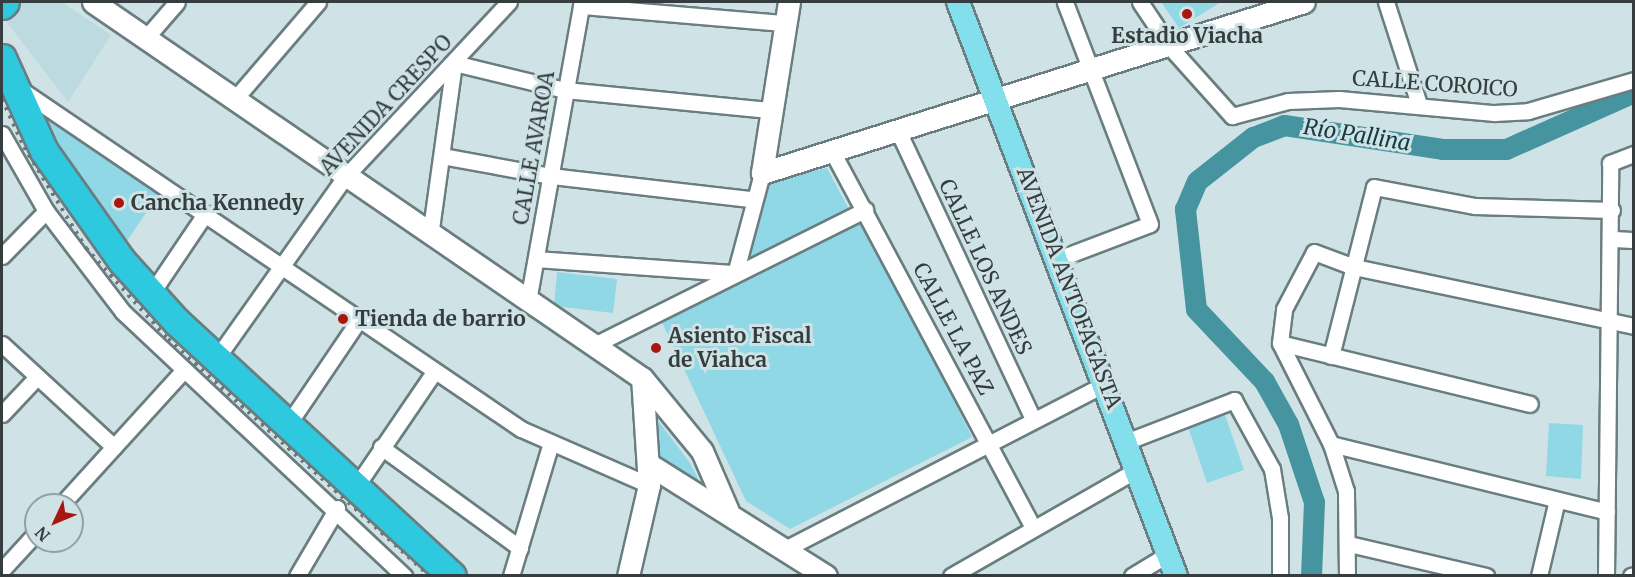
<!DOCTYPE html>
<html>
<head>
<meta charset="utf-8">
<style>
  body { margin:0 }
  #map { position:relative; width:1635px; height:577px; overflow:hidden; background:#cfe3e7; font-family:Merriweather,serif }
  div>[style] { position:absolute }
  .built>* { inset:0; background:#bcdadf }
  .green>* { inset:0; background:#90d8e5 }
  .river>* { height:21px; margin:-10.5px; padding:0 10.5px; transform-origin:10.5px; border-radius:10.5px; background:#4694a0 }
  .roads { filter:drop-shadow(2px 0 #6a7d80) drop-shadow(-2px 0 #6a7d80) drop-shadow(0 2px #6a7d80) drop-shadow(0 -2px #6a7d80) }
  .street>* { height:15px; margin:-7.5px; padding:0 7.5px; transform-origin:7.5px; border-radius:7.5px; background:#fff }
  .secondary>* { height:21px; margin:-10.5px; padding:0 10.5px; transform-origin:10.5px; border-radius:10.5px; background:#fff }
  .primary>* { height:22px; margin:-11px; padding:0 11px; transform-origin:11px; border-radius:11px; background:#82dfeb }
  .highway>* { height:27px; margin:-13.5px; padding:0 13.5px; transform-origin:13.5px; border-radius:13.5px; background:#2ec9de }
  .rail>* { height:4px; margin-top:-2px; transform-origin:0; background:repeating-linear-gradient(90deg,#6b7779 0 3px,transparent 0 9px) }
  .dots>* { width:16px; height:16px; translate:-50% -50%; box-sizing:border-box; border:3px solid #cfe3e7; border-radius:50% }
  span { translate:-50% -50%; white-space:nowrap; text-align:center; line-height:1.15; -webkit-text-stroke:6px #cfe3e7; paint-order:stroke }
  .poi-label { font-size:21px; color:#353d3e; font-weight:700 }
  .left { translate:0 -50%; text-align:left }
  .street-label { font-size:21px; color:#353d3e }
  .water-label { font-size:22px; color:#163b41; font-style:italic }
  .frame { position:absolute; inset:0; border:3px solid #353d3e; pointer-events:none }
  .north { position:absolute; left:24px; top:493px; width:60px; height:60px; box-sizing:border-box; background:#cfe3e7; border:2px solid #91a1a3; border-radius:50%; rotate:226deg; font-size:16px; font-weight:700; line-height:24px; text-align:center; color:#353d3e }
  .north::after { content:''; display:block; margin:auto; width:21px; height:27px; background:#a8160d; clip-path:polygon(50% 0,100% 100%,50% 72%,0 100%) }
</style>
</head>
<body>
<div id="map">
  <div class="built">
    <div style="clip-path:polygon(14px 2px,62px 2px,111px 35px,68px 102px,2px 16px)"></div>
  </div>
  <div class="green">
    <div style="clip-path:polygon(1161px 2px,1221px 2px,1179px 28px)"></div>
    <div style="clip-path:polygon(30px 101px,161px 191px,120px 251px,82px 201px)"></div>
    <div style="clip-path:polygon(827px 168px,852px 215px,746px 260px,760px 183px)"></div>
    <div style="clip-path:polygon(859px 221px,867px 227px,972px 437px,790px 529px,746px 501px,659px 316px)"></div>
    <div style="clip-path:polygon(557px 272px,617px 279px,613px 313px,554px 306px)"></div>
    <div style="clip-path:polygon(648px 407px,690px 463px,704px 490px,652px 457px)"></div>
    <div style="clip-path:polygon(1224px 412px,1244px 470px,1207px 483px,1187px 424px)"></div>
    <div style="clip-path:polygon(1549px 423px,1583px 425px,1581px 479px,1546px 476px)"></div>
  </div>
  <div class="river">
    <div style="left:1311px;top:576px;width:74px;rotate:-87.7deg"></div>
    <div style="left:1314px;top:502px;width:82px;rotate:-108.4deg"></div>
    <div style="left:1288px;top:424px;width:49px;rotate:-119.2deg"></div>
    <div style="left:1264px;top:381px;width:99px;rotate:-133.4deg"></div>
    <div style="left:1196px;top:309px;width:101px;rotate:-96.3deg"></div>
    <div style="left:1185px;top:209px;width:30px;rotate:-67deg"></div>
    <div style="left:1197px;top:181px;width:71px;rotate:-38.2deg"></div>
    <div style="left:1253px;top:137px;width:33px;rotate:-21deg"></div>
    <div style="left:1284px;top:125px;width:160px;rotate:8.6deg"></div>
    <div style="left:1442px;top:149px;width:64px"></div>
    <div style="left:1506px;top:149px;width:140px;rotate:-24deg"></div>
  </div>
  <div class="roads">
    <div class="street">
      <div style="left:1140px;top:2px;width:54px;rotate:56.3deg"></div>
      <div style="left:1170px;top:47px;width:93px;rotate:48.1deg"></div>
      <div style="left:1232px;top:116px;width:58px;rotate:-15deg"></div>
      <div style="left:1288px;top:101px;width:51px;rotate:-2.2deg"></div>
      <div style="left:1339px;top:99px;width:156px;rotate:5.2deg"></div>
      <div style="left:1494px;top:113px;width:34px;rotate:-3deg"></div>
      <div style="left:1528px;top:111px;width:110px;rotate:-16.3deg"></div>
      <div style="left:1386px;top:2px;width:107px;rotate:72.1deg"></div>
      <div style="left:581px;top:6px;width:204px;rotate:4.8deg"></div>
      <div style="left:144px;top:40px;width:50px;rotate:-49deg"></div>
      <div style="left:17px;top:87px;width:609px;rotate:34.16deg"></div>
      <div style="left:521px;top:429px;width:140px;rotate:23.6deg"></div>
      <div style="left:234px;top:100px;width:129px;rotate:-49.4deg"></div>
      <div style="left:899px;top:133px;width:316px;rotate:64.9deg"></div>
      <div style="left:2px;top:134px;width:89px;rotate:60.3deg"></div>
      <div style="left:46px;top:211px;width:127px;rotate:52.7deg"></div>
      <div style="left:123px;top:312px;width:386px;rotate:43.2deg"></div>
      <div style="left:833px;top:153px;width:423px;rotate:61.9deg"></div>
      <div style="left:442px;top:156px;width:111px;rotate:10.4deg"></div>
      <div style="left:551px;top:176px;width:201px;rotate:6.6deg"></div>
      <div style="left:430px;top:236px;width:175px;rotate:-82.1deg"></div>
      <div style="left:454px;top:63px;width:114px;rotate:13.7deg"></div>
      <div style="left:565px;top:90px;width:205px;rotate:5.6deg"></div>
      <div style="left:1612px;top:239px;width:22px;rotate:3deg"></div>
      <div style="left:2px;top:256px;width:63px;rotate:-45.6deg"></div>
      <div style="left:536px;top:259px;width:196px;rotate:4.1deg"></div>
      <div style="left:1058px;top:259px;width:98px;rotate:-20.8deg"></div>
      <div style="left:1150px;top:224px;width:238px;rotate:-111deg"></div>
      <div style="left:735px;top:274px;width:105px;rotate:-75deg"></div>
      <div style="left:151px;top:294px;width:97px;rotate:-56deg"></div>
      <div style="left:528px;top:301px;width:304px;rotate:-79.8deg"></div>
      <div style="left:1280px;top:343px;width:257px;rotate:13.7deg"></div>
      <div style="left:2px;top:344px;width:152px;rotate:42.6deg"></div>
      <div style="left:596px;top:344px;width:301px;rotate:-26.5deg"></div>
      <div style="left:1331px;top:356px;width:174px;rotate:-75.7deg"></div>
      <div style="left:1374px;top:187px;width:103px;rotate:10.7deg"></div>
      <div style="left:1475px;top:206px;width:137px;rotate:1.7deg"></div>
      <div style="left:216px;top:359px;width:223px;rotate:-54.7deg"></div>
      <div style="left:345px;top:177px;width:240px;rotate:-46.9deg"></div>
      <div style="left:2px;top:414px;width:51px;rotate:-46.6deg"></div>
      <div style="left:289px;top:423px;width:127px;rotate:-55.9deg"></div>
      <div style="left:1128px;top:441px;width:114px;rotate:-21.1deg"></div>
      <div style="left:1234px;top:400px;width:79px;rotate:61.2deg"></div>
      <div style="left:1272px;top:469px;width:50px;rotate:80.7deg"></div>
      <div style="left:1280px;top:518px;width:58px;rotate:90deg"></div>
      <div style="left:1331px;top:444px;width:284px;rotate:13.8deg"></div>
      <div style="left:381px;top:447px;width:172px;rotate:36deg"></div>
      <div style="left:357px;top:485px;width:137px;rotate:-55.7deg"></div>
      <div style="left:61px;top:505px;width:183px;rotate:-47.7deg"></div>
      <div style="left:1349px;top:544px;width:141px;rotate:13.1deg"></div>
      <div style="left:785px;top:549px;width:362px;rotate:-27.3deg"></div>
      <div style="left:2px;top:570px;width:50px;rotate:-47.4deg"></div>
      <div style="left:297px;top:576px;width:79px;rotate:-59.5deg"></div>
      <div style="left:511px;top:576px;width:136px;rotate:-73.3deg"></div>
      <div style="left:951px;top:576px;width:215px;rotate:-29.8deg"></div>
      <div style="left:1132px;top:576px;width:42px;rotate:-31.4deg"></div>
      <div style="left:1347px;top:576px;width:85px;rotate:-90.7deg"></div>
      <div style="left:1346px;top:491px;width:49px;rotate:-107.7deg"></div>
      <div style="left:1331px;top:444px;width:113px;rotate:-116.8deg"></div>
      <div style="left:1280px;top:343px;width:34px;rotate:-83deg"></div>
      <div style="left:1284px;top:309px;width:64px;rotate:-62.2deg"></div>
      <div style="left:1314px;top:252px;width:43px;rotate:20.6deg"></div>
      <div style="left:1354px;top:267px;width:286px;rotate:11.9deg"></div>
      <div style="left:1539px;top:576px;width:78px;rotate:-76.7deg"></div>
      <div style="left:1606px;top:576px;width:413px;rotate:-89.4deg"></div>
      <div style="left:1610px;top:163px;width:26px;rotate:-21deg"></div>
      <div style="left:1631px;top:576px;width:3px;rotate:-18deg"></div>
    </div>
    <div class="secondary">
      <div style="left:93px;top:2px;width:665px;rotate:34.41deg"></div>
      <div style="left:642px;top:378px;width:94px;rotate:50.6deg"></div>
      <div style="left:702px;top:451px;width:65px;rotate:66.6deg"></div>
      <div style="left:789px;top:2px;width:173px;rotate:99deg"></div>
      <div style="left:762px;top:173px;width:568px;rotate:-17.51deg"></div>
      <div style="left:650px;top:465px;width:208px;rotate:32.2deg"></div>
      <div style="left:628px;top:576px;width:93px;rotate:-77deg"></div>
      <div style="left:649px;top:485px;width:107px;rotate:-93.7deg"></div>
    </div>
    <div class="primary">
      <div style="left:958px;top:2px;width:614px;rotate:69.2deg"></div>
    </div>
    <div class="highway">
      <div style="left:2px;top:5px;width:4px;rotate:-45deg"></div>
      <div style="left:2px;top:58px;width:102px;rotate:65.7deg"></div>
      <div style="left:44px;top:151px;width:135px;rotate:54.7deg"></div>
      <div style="left:122px;top:261px;width:82px;rotate:48deg"></div>
      <div style="left:177px;top:322px;width:374px;rotate:42.7deg"></div>
    </div>
  </div>
  <div class="rail">
    <div style="left:2px;top:99px;width:53px;rotate:65.4deg"></div>
    <div style="left:24px;top:147px;width:119px;rotate:58.5deg"></div>
    <div style="left:86px;top:248px;width:122px;rotate:48deg"></div>
    <div style="left:168px;top:339px;width:353px;rotate:42.2deg"></div>
  </div>
  <div class="dots">
    <div style="left:1187px;top:14px;background:#a8160d"></div>
    <div style="left:119px;top:203px;background:#a8160d"></div>
    <div style="left:343px;top:319px;background:#a8160d"></div>
    <div style="left:656px;top:348px;background:#a8160d"></div>
  </div>
  <div class="poi-label">
    <span style="left:1187px;top:36px">Estadio Viacha</span>
    <span class="left" style="left:131px;top:203px">Cancha Kennedy</span>
    <span class="left" style="left:355px;top:319px">Tienda de barrio</span>
    <span class="left" style="left:668px;top:348px">Asiento Fiscal<br>de Viahca</span>
  </div>
  <div class="street-label">
    <span style="left:1435px;top:84px;rotate:4deg">CALLE COROICO</span>
    <span style="left:386px;top:105px;rotate:-47deg">AVENIDA CRESPO</span>
    <span style="left:534px;top:148px;rotate:-80deg">CALLE AVAROA</span>
    <span style="left:985px;top:267px;rotate:65deg">CALLE LOS ANDES</span>
    <span style="left:1069px;top:288px;rotate:69deg">AVENIDA ANTOFAGASTA</span>
    <span style="left:953px;top:329px;rotate:62deg">CALLE LA PAZ</span>
  </div>
  <div class="water-label">
    <span style="left:1357px;top:135px;rotate:9deg">Río Pallina</span>
  </div>
  <div class="frame"></div>
  <div class="north">N</div>
</div>
</body>
</html>
